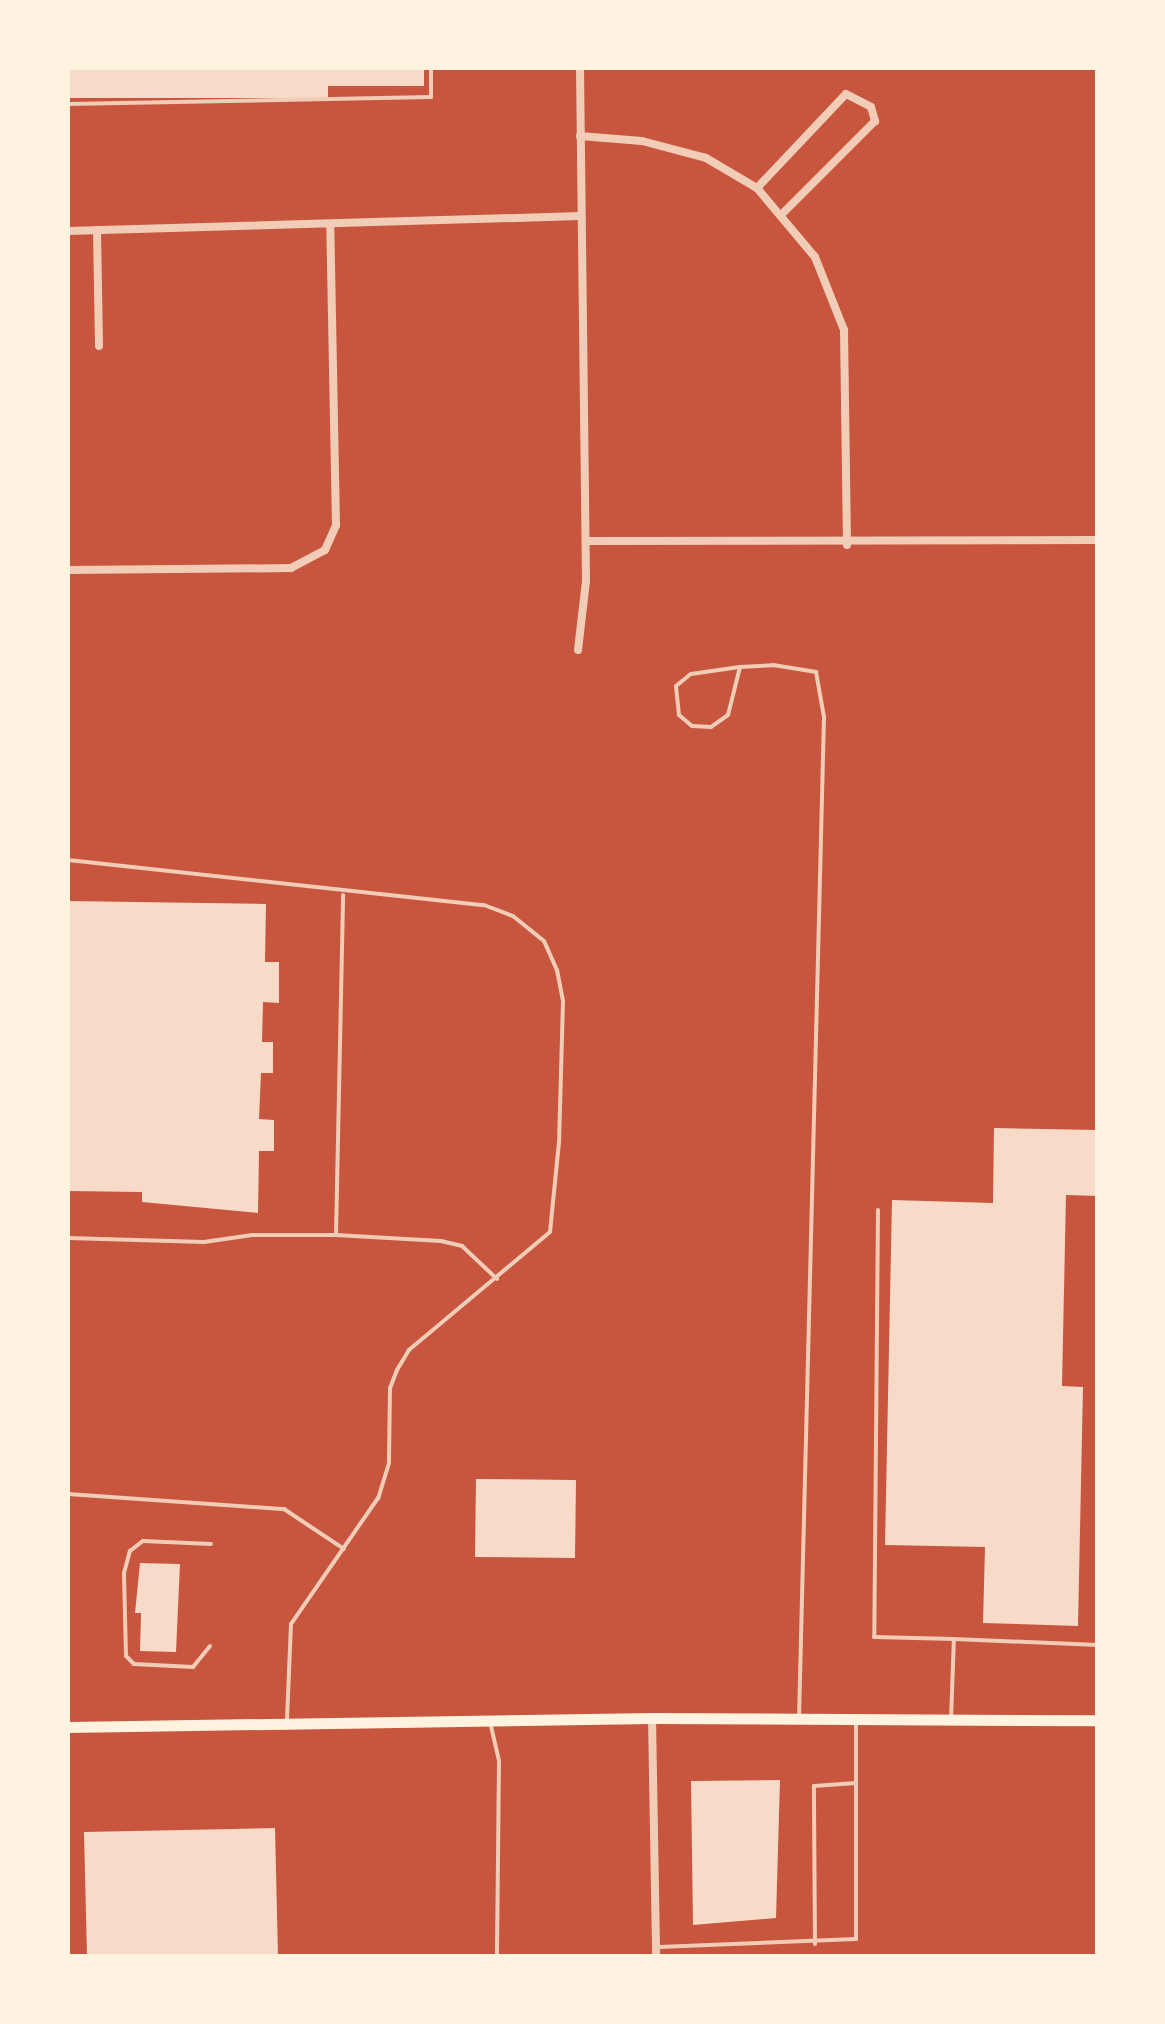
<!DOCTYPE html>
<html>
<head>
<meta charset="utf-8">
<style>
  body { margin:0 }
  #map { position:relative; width:1165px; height:2024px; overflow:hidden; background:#c8553d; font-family:Spectral,serif }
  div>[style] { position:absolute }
  .building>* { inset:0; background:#f7dbc8 }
  .service>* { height:4px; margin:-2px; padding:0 2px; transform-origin:2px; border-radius:2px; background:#f1ccb7 }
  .minor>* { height:8px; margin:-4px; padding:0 4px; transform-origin:4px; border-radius:4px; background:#f1ccb7 }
  .secondary>* { height:11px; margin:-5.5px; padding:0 5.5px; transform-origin:5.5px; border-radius:5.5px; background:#fff3e0 }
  span { translate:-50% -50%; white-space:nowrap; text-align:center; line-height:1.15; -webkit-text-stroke:9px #fff3e0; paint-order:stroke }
  .frame { position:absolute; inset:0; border:70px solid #fff3e0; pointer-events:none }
</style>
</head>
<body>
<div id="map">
  <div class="building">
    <div style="clip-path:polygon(68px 68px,424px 68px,424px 86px,328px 86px,328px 98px,68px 98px)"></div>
    <div style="clip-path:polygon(68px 901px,266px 904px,265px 962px,279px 962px,279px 1003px,263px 1002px,262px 1042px,273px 1042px,273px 1073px,261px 1073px,259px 1119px,274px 1120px,274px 1151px,259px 1151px,258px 1213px,142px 1202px,142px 1192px,68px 1191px)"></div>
    <div style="clip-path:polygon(994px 1128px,1098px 1130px,1098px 1196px,1066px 1195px,1062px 1386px,1083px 1387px,1078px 1626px,983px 1623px,985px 1547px,885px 1545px,892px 1200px,993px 1203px)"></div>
    <div style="clip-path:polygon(476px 1479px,576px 1480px,575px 1558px,475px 1557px)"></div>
    <div style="clip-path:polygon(140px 1563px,180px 1564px,176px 1652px,140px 1651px,141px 1613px,135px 1613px)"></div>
    <div style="clip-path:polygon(780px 1780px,776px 1918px,693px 1925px,691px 1781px)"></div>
    <div style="clip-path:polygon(275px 1828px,278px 1956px,87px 1956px,84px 1832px)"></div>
  </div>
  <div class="service">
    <div style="left:68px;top:104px;width:363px;rotate:-1.1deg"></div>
    <div style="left:431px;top:97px;width:29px;rotate:-90deg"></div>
    <div style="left:740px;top:667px;width:49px;rotate:104deg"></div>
    <div style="left:728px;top:715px;width:21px;rotate:145deg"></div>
    <div style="left:711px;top:727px;width:19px;rotate:-177deg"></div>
    <div style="left:692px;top:726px;width:17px;rotate:-140deg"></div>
    <div style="left:679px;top:715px;width:29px;rotate:-96deg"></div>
    <div style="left:676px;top:686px;width:19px;rotate:-39deg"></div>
    <div style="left:691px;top:674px;width:49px;rotate:-8.1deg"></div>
    <div style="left:740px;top:667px;width:33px;rotate:-3deg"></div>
    <div style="left:773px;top:665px;width:44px;rotate:9.2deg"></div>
    <div style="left:816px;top:672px;width:46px;rotate:79.9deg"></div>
    <div style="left:824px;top:717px;width:1000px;rotate:91.43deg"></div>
    <div style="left:68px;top:860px;width:418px;rotate:6.2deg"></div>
    <div style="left:484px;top:905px;width:31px;rotate:21deg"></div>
    <div style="left:513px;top:916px;width:40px;rotate:39deg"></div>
    <div style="left:544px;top:941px;width:32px;rotate:66deg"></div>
    <div style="left:557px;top:970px;width:32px;rotate:79deg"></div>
    <div style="left:563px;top:1001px;width:141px;rotate:91.6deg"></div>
    <div style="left:559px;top:1142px;width:90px;rotate:95.7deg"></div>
    <div style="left:550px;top:1232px;width:184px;rotate:140.1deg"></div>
    <div style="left:409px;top:1350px;width:23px;rotate:121deg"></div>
    <div style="left:397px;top:1370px;width:19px;rotate:111deg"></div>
    <div style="left:390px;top:1388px;width:75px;rotate:90.8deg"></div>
    <div style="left:389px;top:1463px;width:37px;rotate:107deg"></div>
    <div style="left:378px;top:1498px;width:153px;rotate:124.6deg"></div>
    <div style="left:291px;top:1624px;width:95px;rotate:92.4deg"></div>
    <div style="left:878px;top:1210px;width:427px;rotate:90.5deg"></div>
    <div style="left:874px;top:1637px;width:80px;rotate:1.4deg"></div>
    <div style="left:336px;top:1235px;width:340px;rotate:-88.8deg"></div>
    <div style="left:68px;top:1238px;width:136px;rotate:1.7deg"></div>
    <div style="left:204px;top:1242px;width:49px;rotate:-8.3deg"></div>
    <div style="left:252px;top:1235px;width:84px"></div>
    <div style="left:336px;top:1235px;width:105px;rotate:3.3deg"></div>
    <div style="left:441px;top:1241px;width:22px;rotate:13deg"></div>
    <div style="left:462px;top:1246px;width:48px;rotate:43.3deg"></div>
    <div style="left:68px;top:1494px;width:217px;rotate:4deg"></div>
    <div style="left:284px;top:1509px;width:72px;rotate:33.7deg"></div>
    <div style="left:210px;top:1646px;width:27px;rotate:129deg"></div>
    <div style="left:193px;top:1667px;width:59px;rotate:-177.1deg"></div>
    <div style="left:134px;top:1664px;width:11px;rotate:-135deg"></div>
    <div style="left:126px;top:1656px;width:83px;rotate:-91.4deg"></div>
    <div style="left:124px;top:1573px;width:23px;rotate:-75deg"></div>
    <div style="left:130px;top:1551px;width:16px;rotate:-38deg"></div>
    <div style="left:143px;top:1541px;width:68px;rotate:2.5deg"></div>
    <div style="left:951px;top:1719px;width:80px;rotate:-87.9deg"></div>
    <div style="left:954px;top:1639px;width:144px;rotate:2.4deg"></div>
    <div style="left:491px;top:1726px;width:36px;rotate:77deg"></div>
    <div style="left:499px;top:1761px;width:195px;rotate:90.6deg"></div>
    <div style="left:815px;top:1944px;width:158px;rotate:-90.4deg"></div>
    <div style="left:814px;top:1786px;width:42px;rotate:-4.1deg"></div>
    <div style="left:659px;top:1947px;width:197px;rotate:-2.3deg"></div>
    <div style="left:856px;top:1939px;width:217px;rotate:-90deg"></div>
  </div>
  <div class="minor">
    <div style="left:580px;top:136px;width:62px;rotate:4.6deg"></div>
    <div style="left:642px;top:141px;width:66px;rotate:14.9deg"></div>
    <div style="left:706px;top:158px;width:59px;rotate:30.5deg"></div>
    <div style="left:757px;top:188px;width:90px;rotate:50deg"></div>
    <div style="left:815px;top:257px;width:79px;rotate:68.3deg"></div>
    <div style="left:844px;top:330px;width:215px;rotate:89.2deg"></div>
    <div style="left:757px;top:188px;width:129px;rotate:-46.6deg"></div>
    <div style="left:846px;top:94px;width:28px;rotate:27deg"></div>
    <div style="left:871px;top:107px;width:15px;rotate:74deg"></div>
    <div style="left:875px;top:121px;width:129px;rotate:135deg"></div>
    <div style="left:97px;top:230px;width:116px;rotate:89deg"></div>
    <div style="left:68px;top:231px;width:513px;rotate:-1.67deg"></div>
    <div style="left:586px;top:541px;width:512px;rotate:-0.11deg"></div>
    <div style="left:68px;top:570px;width:223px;rotate:-0.5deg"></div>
    <div style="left:291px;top:568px;width:38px;rotate:-28deg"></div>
    <div style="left:325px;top:550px;width:27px;rotate:-66deg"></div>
    <div style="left:336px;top:525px;width:301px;rotate:-91.1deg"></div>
    <div style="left:578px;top:650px;width:69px;rotate:-83.4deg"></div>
    <div style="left:586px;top:581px;width:513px;rotate:-90.67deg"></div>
    <div style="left:652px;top:1718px;width:238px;rotate:89deg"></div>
  </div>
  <div class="secondary">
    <div style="left:68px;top:1727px;width:584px;rotate:-0.88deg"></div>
    <div style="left:652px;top:1718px;width:446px;rotate:0.3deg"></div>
  </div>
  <div class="frame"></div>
</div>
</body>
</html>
